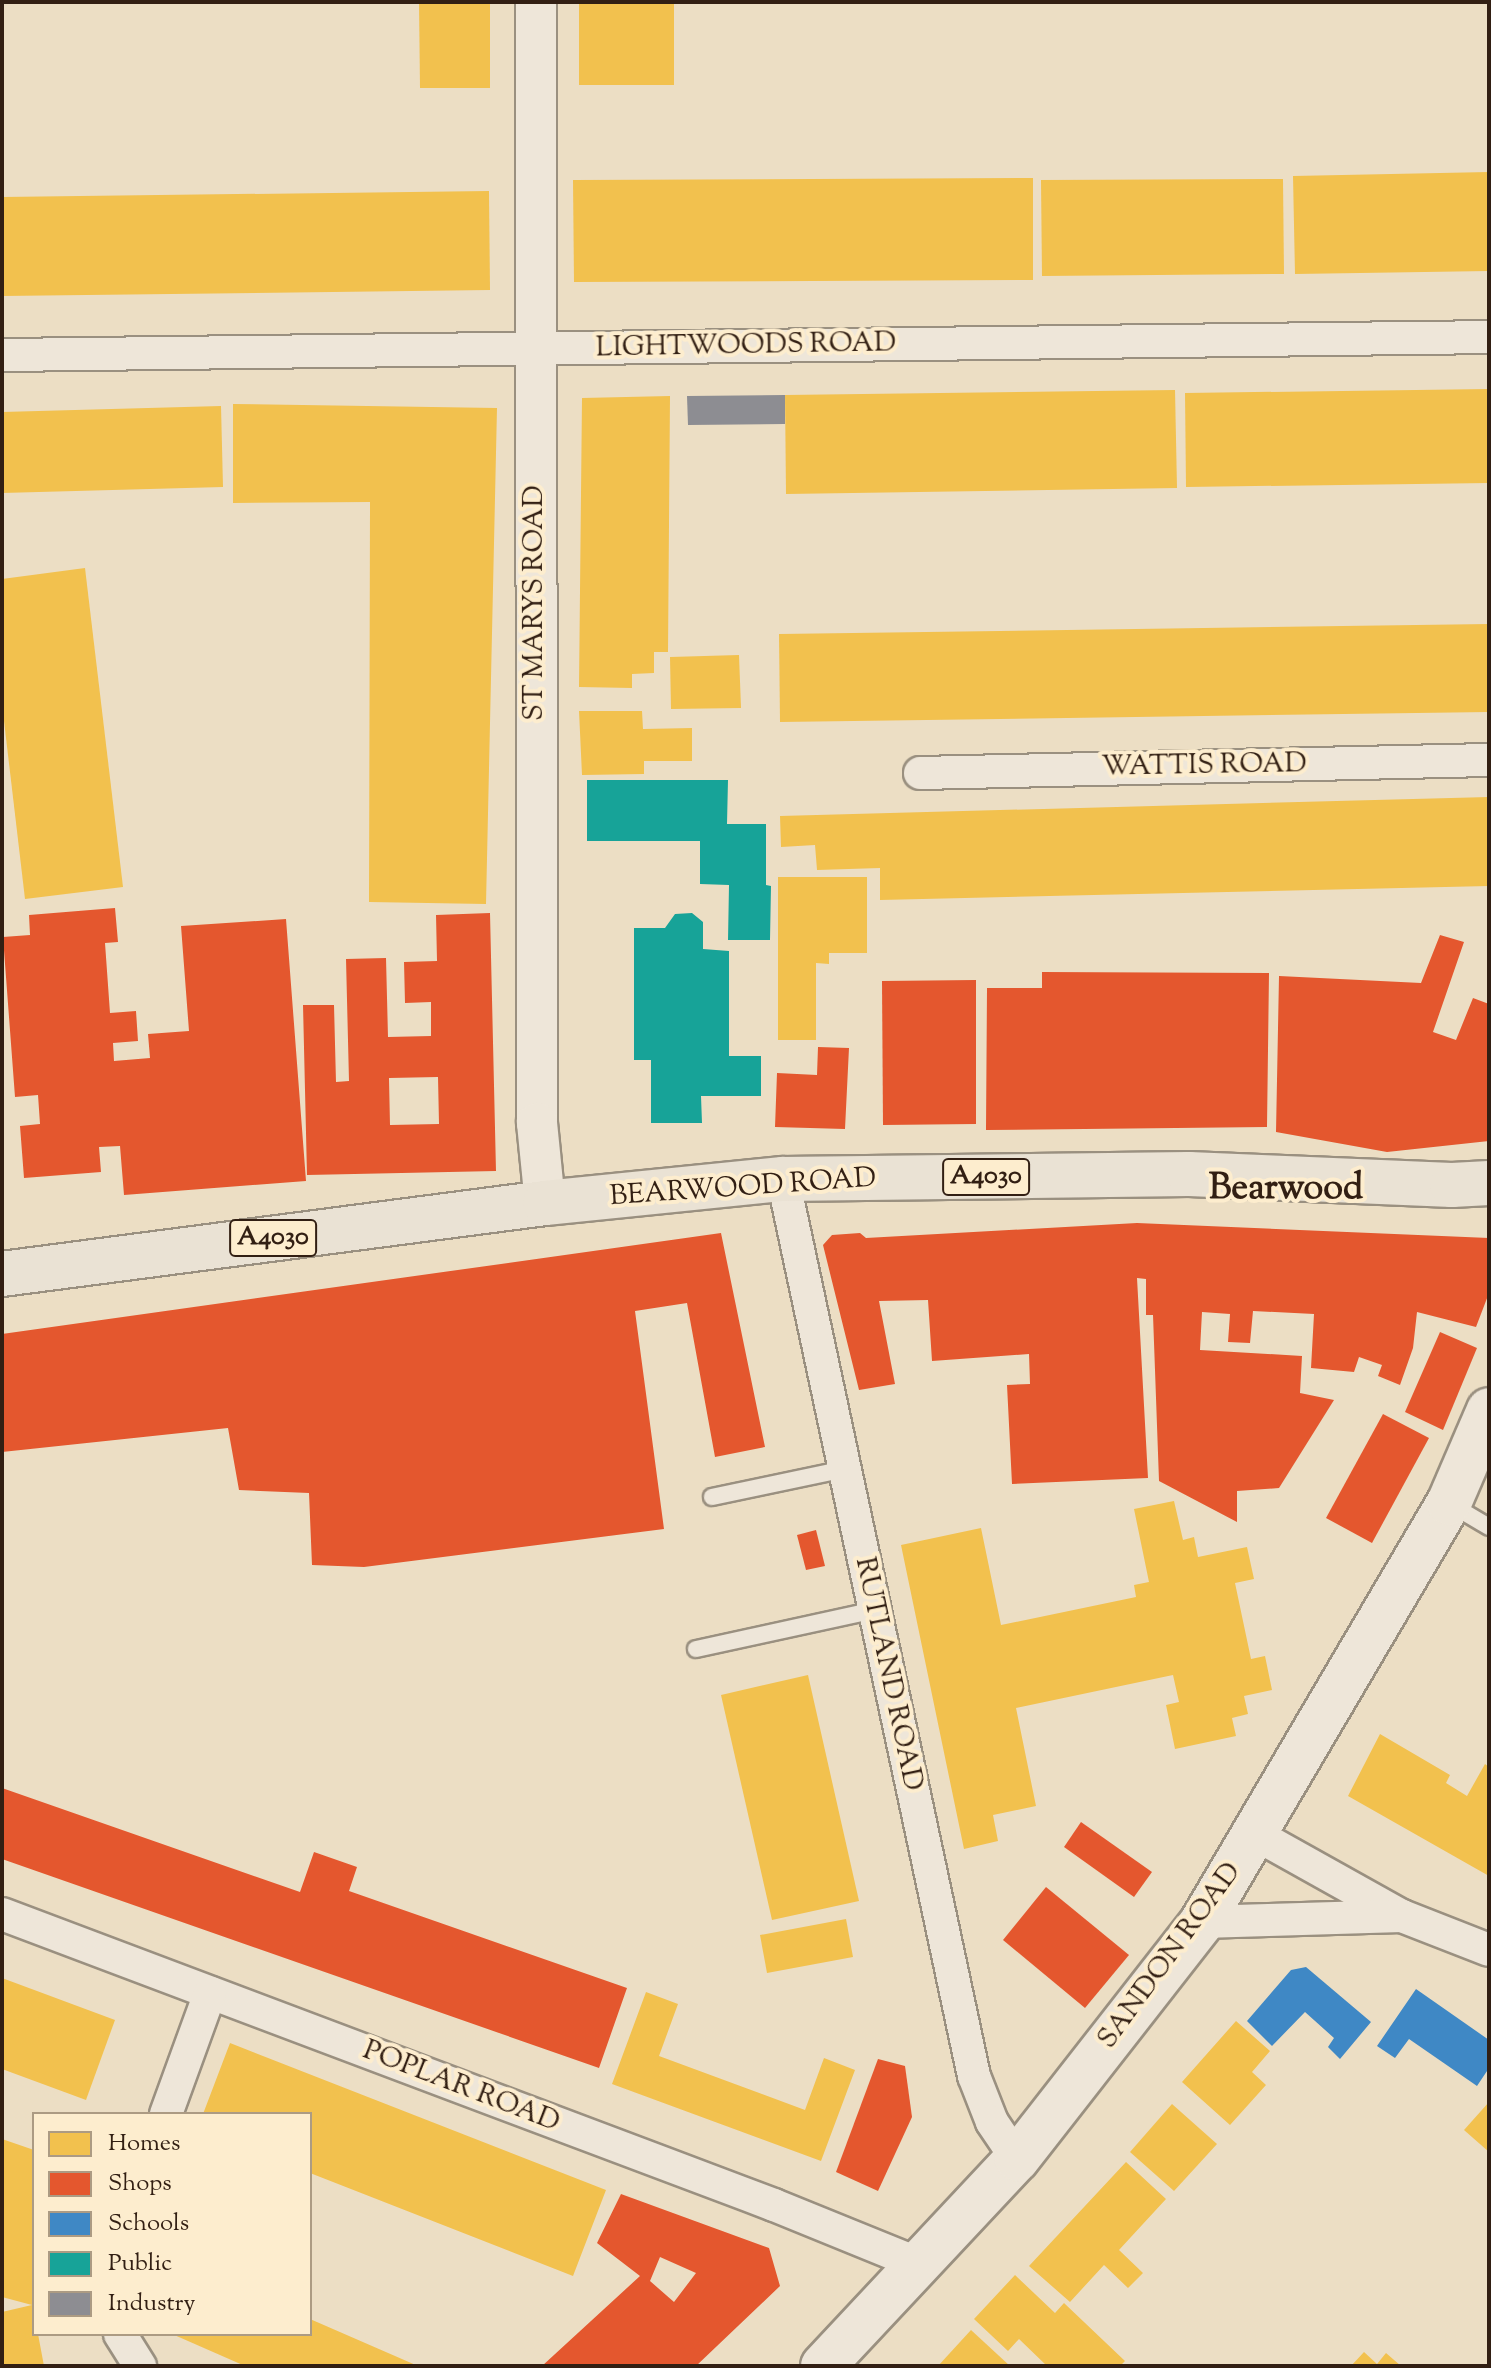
<!DOCTYPE html>
<html>
<head>
<meta charset="utf-8">
<style>
  body { margin:0 }
  #map { position:relative; width:1491px; height:2368px; overflow:hidden; background:#ecdec4; font-family:"Sorts Mill Goudy",serif }
  div>[style] { position:absolute }
  .homes>* { inset:0; background:#f2c14e }
  .shops>* { inset:0; background:#e4572e }
  .schools>* { inset:0; background:#3f88c5 }
  .public>* { inset:0; background:#17a398 }
  .industry>* { inset:0; background:#8d8d92 }
  .roads { filter:drop-shadow(2px 0 #9a9080) drop-shadow(-2px 0 #9a9080) drop-shadow(0 2px #9a9080) drop-shadow(0 -2px #9a9080) }
  .service>* { height:16px; margin:-8px; padding:0 8px; transform-origin:8px; border-radius:8px; background:#eee6d9 }
  .minor>* { height:32px; margin:-16px; padding:0 16px; transform-origin:16px; border-radius:16px; background:#eee6d9 }
  .tertiary>* { height:40px; margin:-20px; padding:0 20px; transform-origin:20px; border-radius:20px; background:#eee6d9 }
  .secondary>* { height:44px; margin:-22px; padding:0 22px; transform-origin:22px; border-radius:22px; background:#eee6d9 }
  .primary>* { height:44px; margin:-22px; padding:0 22px; transform-origin:22px; border-radius:22px; background:#eae2d4 }
  span { translate:-50% -50%; white-space:nowrap; text-align:center; line-height:1.15; -webkit-text-stroke:8px #fdedce; paint-order:stroke }
  .shield-label span { padding:2px 6px; background:#fdedce; border:2px solid; border-radius:6px; -webkit-text-stroke-width:0 }
  .shield-label { font-size:26px; color:#321f13; font-weight:700 }
  .street-label { font-size:28px; color:#321f13 }
  .district-label { font-size:36px; color:#321f13; font-weight:700 }
  .frame { position:absolute; inset:0; border:4px solid #321f13; pointer-events:none }
  .legend { position:absolute; left:32px; top:2112px; width:280px; height:224px; box-sizing:border-box; background:#fdedce; border:2px solid #ac9b83; margin:0; padding:10px 14px; list-style:none; font-size:24px; color:#321f13 }
  .legend li { display:flex; align-items:center; gap:16px; height:40px }
  .legend b { width:40px; border:2px solid #ac9b83 }
</style>
</head>
<body>
<div id="map">
  <div class="homes">
    <div style="clip-path:polygon(419px 2px,490px 2px,490px 88px,420px 88px)"></div>
    <div style="clip-path:polygon(579px 2px,674px 2px,674px 85px,579px 85px)"></div>
    <div style="clip-path:polygon(1489px 172px,1489px 271px,1295px 274px,1293px 176px)"></div>
    <div style="clip-path:polygon(1033px 178px,1033px 280px,574px 282px,573px 180px)"></div>
    <div style="clip-path:polygon(1283px 179px,1284px 274px,1042px 276px,1041px 180px)"></div>
    <div style="clip-path:polygon(489px 191px,490px 290px,2px 296px,2px 197px)"></div>
    <div style="clip-path:polygon(1489px 389px,1489px 483px,1186px 487px,1185px 393px)"></div>
    <div style="clip-path:polygon(1175px 390px,1177px 488px,786px 494px,785px 395px)"></div>
    <div style="clip-path:polygon(670px 396px,668px 652px,654px 652px,654px 673px,632px 674px,632px 688px,579px 687px,582px 398px)"></div>
    <div style="clip-path:polygon(233px 404px,497px 408px,486px 904px,369px 902px,370px 502px,233px 503px)"></div>
    <div style="clip-path:polygon(221px 406px,223px 487px,2px 493px,2px 412px)"></div>
    <div style="clip-path:polygon(85px 568px,123px 887px,25px 899px,2px 704px,2px 579px)"></div>
    <div style="clip-path:polygon(1489px 624px,1489px 712px,780px 722px,779px 634px)"></div>
    <div style="clip-path:polygon(739px 655px,741px 708px,671px 709px,670px 657px)"></div>
    <div style="clip-path:polygon(579px 711px,642px 711px,643px 729px,692px 728px,692px 761px,644px 761px,644px 774px,582px 775px)"></div>
    <div style="clip-path:polygon(1489px 797px,1489px 886px,880px 900px,880px 868px,817px 870px,815px 845px,781px 847px,780px 816px)"></div>
    <div style="clip-path:polygon(778px 877px,867px 877px,867px 953px,829px 953px,829px 964px,816px 963px,816px 1040px,778px 1040px)"></div>
    <div style="clip-path:polygon(1174px 1501px,1183px 1540px,1194px 1537px,1198px 1557px,1247px 1547px,1254px 1579px,1235px 1583px,1251px 1659px,1265px 1656px,1272px 1690px,1244px 1696px,1248px 1714px,1232px 1718px,1236px 1736px,1175px 1749px,1166px 1705px,1179px 1702px,1173px 1675px,1016px 1708px,1036px 1806px,993px 1815px,998px 1841px,964px 1849px,901px 1545px,981px 1528px,1001px 1625px,1136px 1597px,1134px 1585px,1149px 1582px,1134px 1509px)"></div>
    <div style="clip-path:polygon(808px 1675px,859px 1901px,772px 1920px,721px 1695px)"></div>
    <div style="clip-path:polygon(1380px 1734px,1450px 1775px,1446px 1783px,1467px 1796px,1485px 1764px,1489px 1767px,1489px 1876px,1348px 1796px)"></div>
    <div style="clip-path:polygon(846px 1919px,853px 1957px,767px 1973px,760px 1935px)"></div>
    <div style="clip-path:polygon(2px 1978px,115px 2020px,86px 2100px,2px 2069px)"></div>
    <div style="clip-path:polygon(646px 1992px,678px 2004px,659px 2056px,805px 2110px,824px 2058px,855px 2070px,821px 2161px,612px 2084px)"></div>
    <div style="clip-path:polygon(1236px 2021px,1270px 2051px,1252px 2072px,1266px 2085px,1230px 2125px,1182px 2082px)"></div>
    <div style="clip-path:polygon(230px 2043px,606px 2190px,573px 2276px,310px 2173px,310px 2114px,203px 2114px)"></div>
    <div style="clip-path:polygon(1489px 2102px,1489px 2152px,1464px 2130px)"></div>
    <div style="clip-path:polygon(1172px 2104px,1217px 2144px,1174px 2191px,1130px 2152px)"></div>
    <div style="clip-path:polygon(2px 2139px,34px 2150px,32px 2305px,2px 2297px)"></div>
    <div style="clip-path:polygon(1126px 2162px,1166px 2199px,1119px 2250px,1143px 2273px,1128px 2288px,1104px 2265px,1070px 2302px,1029px 2266px)"></div>
    <div style="clip-path:polygon(1015px 2275px,1055px 2313px,1064px 2303px,1125px 2361px,1120px 2366px,1047px 2366px,1019px 2339px,1008px 2351px,974px 2319px)"></div>
    <div style="clip-path:polygon(32px 2305px,34px 2334px,38px 2334px,44px 2366px,2px 2366px,2px 2312px)"></div>
    <div style="clip-path:polygon(310px 2319px,418px 2366px,245px 2366px,172px 2334px,310px 2334px)"></div>
    <div style="clip-path:polygon(971px 2330px,1010px 2366px,938px 2366px)"></div>
    <div style="clip-path:polygon(1364px 2352px,1377px 2364px,1386px 2353px,1401px 2366px,1351px 2366px)"></div>
  </div>
  <div class="shops">
    <div style="clip-path:polygon(115px 908px,118px 942px,105px 943px,110px 1013px,136px 1011px,138px 1041px,113px 1043px,114px 1061px,150px 1058px,148px 1034px,189px 1031px,181px 926px,286px 919px,306px 1181px,124px 1195px,120px 1146px,99px 1147px,101px 1172px,24px 1178px,20px 1126px,40px 1124px,38px 1095px,15px 1097px,3px 937px,30px 935px,29px 915px)"></div>
    <div style="clip-path:polygon(evenodd,490px 913px,496px 1171px,307px 1175px,303px 1005px,334px 1005px,336px 1082px,349px 1081px,346px 959px,386px 958px,388px 1037px,431px 1036px,431px 1002px,405px 1003px,404px 962px,437px 961px,436px 915px,490px 913px,438px 1077px,439px 1124px,390px 1125px,389px 1078px,438px 1077px)"></div>
    <div style="clip-path:polygon(1440px 935px,1464px 942px,1433px 1032px,1456px 1040px,1473px 998px,1489px 1004px,1489px 1141px,1387px 1152px,1276px 1132px,1279px 976px,1421px 983px)"></div>
    <div style="clip-path:polygon(1042px 972px,1269px 973px,1267px 1127px,986px 1130px,987px 988px,1042px 988px)"></div>
    <div style="clip-path:polygon(976px 980px,976px 1124px,883px 1125px,882px 981px)"></div>
    <div style="clip-path:polygon(818px 1047px,849px 1048px,845px 1129px,775px 1127px,777px 1073px,817px 1075px)"></div>
    <div style="clip-path:polygon(1137px 1223px,1489px 1238px,1489px 1293px,1476px 1327px,1417px 1312px,1413px 1348px,1400px 1385px,1378px 1376px,1382px 1365px,1359px 1357px,1354px 1372px,1311px 1368px,1314px 1314px,1253px 1311px,1250px 1343px,1228px 1342px,1230px 1314px,1202px 1312px,1200px 1350px,1302px 1356px,1300px 1393px,1334px 1400px,1279px 1488px,1237px 1491px,1237px 1522px,1159px 1481px,1153px 1315px,1146px 1315px,1146px 1279px,1137px 1278px,1148px 1478px,1012px 1484px,1007px 1385px,1030px 1384px,1029px 1354px,932px 1361px,928px 1300px,879px 1301px,895px 1384px,859px 1390px,823px 1245px,832px 1235px,860px 1233px,866px 1238px)"></div>
    <div style="clip-path:polygon(721px 1233px,765px 1447px,715px 1457px,687px 1303px,635px 1311px,664px 1529px,364px 1567px,312px 1565px,309px 1493px,239px 1490px,228px 1428px,2px 1452px,2px 1334px)"></div>
    <div style="clip-path:polygon(1440px 1332px,1477px 1348px,1443px 1430px,1405px 1412px)"></div>
    <div style="clip-path:polygon(1383px 1414px,1429px 1438px,1372px 1543px,1326px 1518px)"></div>
    <div style="clip-path:polygon(816px 1530px,825px 1566px,806px 1570px,797px 1535px)"></div>
    <div style="clip-path:polygon(2px 1788px,300px 1892px,314px 1852px,357px 1867px,349px 1891px,627px 1988px,599px 2068px,2px 1859px)"></div>
    <div style="clip-path:polygon(1081px 1822px,1152px 1872px,1134px 1897px,1064px 1847px)"></div>
    <div style="clip-path:polygon(1046px 1887px,1129px 1955px,1085px 2008px,1003px 1940px)"></div>
    <div style="clip-path:polygon(878px 2059px,905px 2066px,912px 2117px,878px 2191px,836px 2172px)"></div>
    <div style="clip-path:polygon(evenodd,621px 2194px,769px 2248px,780px 2286px,696px 2366px,542px 2366px,640px 2276px,597px 2243px,621px 2194px,660px 2257px,696px 2273px,674px 2302px,650px 2281px,660px 2257px)"></div>
  </div>
  <div class="schools">
    <div style="clip-path:polygon(1306px 1967px,1371px 2022px,1340px 2059px,1328px 2047px,1334px 2038px,1305px 2012px,1272px 2046px,1247px 2021px,1291px 1970px)"></div>
    <div style="clip-path:polygon(1416px 1989px,1489px 2040px,1489px 2068px,1477px 2086px,1409px 2039px,1395px 2058px,1377px 2046px)"></div>
  </div>
  <div class="public">
    <div style="clip-path:polygon(587px 780px,728px 780px,727px 824px,766px 824px,766px 885px,771px 886px,770px 940px,728px 940px,729px 885px,700px 884px,700px 841px,587px 841px)"></div>
    <div style="clip-path:polygon(692px 913px,703px 922px,703px 949px,729px 951px,729px 1056px,761px 1056px,761px 1096px,701px 1096px,702px 1123px,651px 1123px,651px 1060px,634px 1060px,634px 928px,665px 928px,675px 914px)"></div>
  </div>
  <div class="industry">
    <div style="clip-path:polygon(785px 395px,785px 424px,688px 425px,687px 396px)"></div>
  </div>
  <div class="roads">
    <div class="service">
      <div style="left:712px;top:1497px;width:136px;rotate:-11.9deg"></div>
      <div style="left:1450px;top:1504px;width:45px;rotate:30.5deg"></div>
      <div style="left:696px;top:1649px;width:183px;rotate:-12.3deg"></div>
    </div>
    <div class="minor">
      <div style="left:2px;top:355px;width:1487px;rotate:-0.69deg"></div>
      <div style="left:920px;top:773px;width:569px;rotate:-1.31deg"></div>
      <div style="left:783px;top:1179px;width:917px;rotate:77.98deg"></div>
      <div style="left:974px;top:2076px;width:49px;rotate:68.6deg"></div>
      <div style="left:992px;top:2122px;width:45px;rotate:56deg"></div>
      <div style="left:1255px;top:1834px;width:168px;rotate:29.2deg"></div>
      <div style="left:1402px;top:1916px;width:93px;rotate:21.3deg"></div>
      <div style="left:2px;top:1914px;width:825px;rotate:20.65deg"></div>
      <div style="left:774px;top:2205px;width:157px;rotate:22.1deg"></div>
      <div style="left:1202px;top:1922px;width:200px;rotate:-1.7deg"></div>
      <div style="left:166px;top:2114px;width:129px;rotate:-70deg"></div>
      <div style="left:120px;top:2334px;width:38px;rotate:58deg"></div>
    </div>
    <div class="tertiary">
      <div style="left:536px;top:2px;width:1121px;rotate:89.95deg"></div>
      <div style="left:537px;top:1123px;width:80px;rotate:84.3deg"></div>
    </div>
    <div class="secondary">
      <div style="left:823px;top:2366px;width:284px;rotate:-46.9deg"></div>
      <div style="left:1017px;top:2159px;width:301px;rotate:-52deg"></div>
      <div style="left:1202px;top:1922px;width:486px;rotate:-59.5deg"></div>
      <div style="left:1449px;top:1503px;width:101px;rotate:-66.7deg"></div>
    </div>
    <div class="primary">
      <div style="left:2px;top:1274px;width:548px;rotate:-7.45deg"></div>
      <div style="left:545px;top:1203px;width:239px;rotate:-5.8deg"></div>
      <div style="left:783px;top:1179px;width:406px;rotate:-0.7deg"></div>
      <div style="left:1189px;top:1174px;width:263px;rotate:2.4deg"></div>
      <div style="left:1452px;top:1185px;width:37px;rotate:-3deg"></div>
    </div>
  </div>
  <div class="shield-label">
    <span style="left:986px;top:1177px">A4030</span>
    <span style="left:273px;top:1238px">A4030</span>
  </div>
  <div class="street-label">
    <span style="left:746px;top:346px;rotate:-1deg">LIGHTWOODS ROAD</span>
    <span style="left:535px;top:603px;rotate:-90deg">ST MARYS ROAD</span>
    <span style="left:1204px;top:766px;rotate:-1deg">WATTIS ROAD</span>
    <span style="left:743px;top:1188px;rotate:-4deg">BEARWOOD ROAD</span>
    <span style="left:888px;top:1674px;rotate:78deg">RUTLAND ROAD</span>
    <span style="left:1170px;top:1956px;rotate:-54deg">SANDON ROAD</span>
    <span style="left:461px;top:2087px;rotate:21deg">POPLAR ROAD</span>
  </div>
  <div class="district-label">
    <span style="left:1286px;top:1190px">Bearwood</span>
  </div>
  <div class="frame"></div>
  <ul class="legend">
  <li><b style="height:22px;background:#f2c14e"></b>Homes</li>
  <li><b style="height:22px;background:#e4572e"></b>Shops</li>
  <li><b style="height:22px;background:#3f88c5"></b>Schools</li>
  <li><b style="height:22px;background:#17a398"></b>Public</li>
  <li><b style="height:22px;background:#8d8d92"></b>Industry</li>
  </ul>
</div>
</body>
</html>
